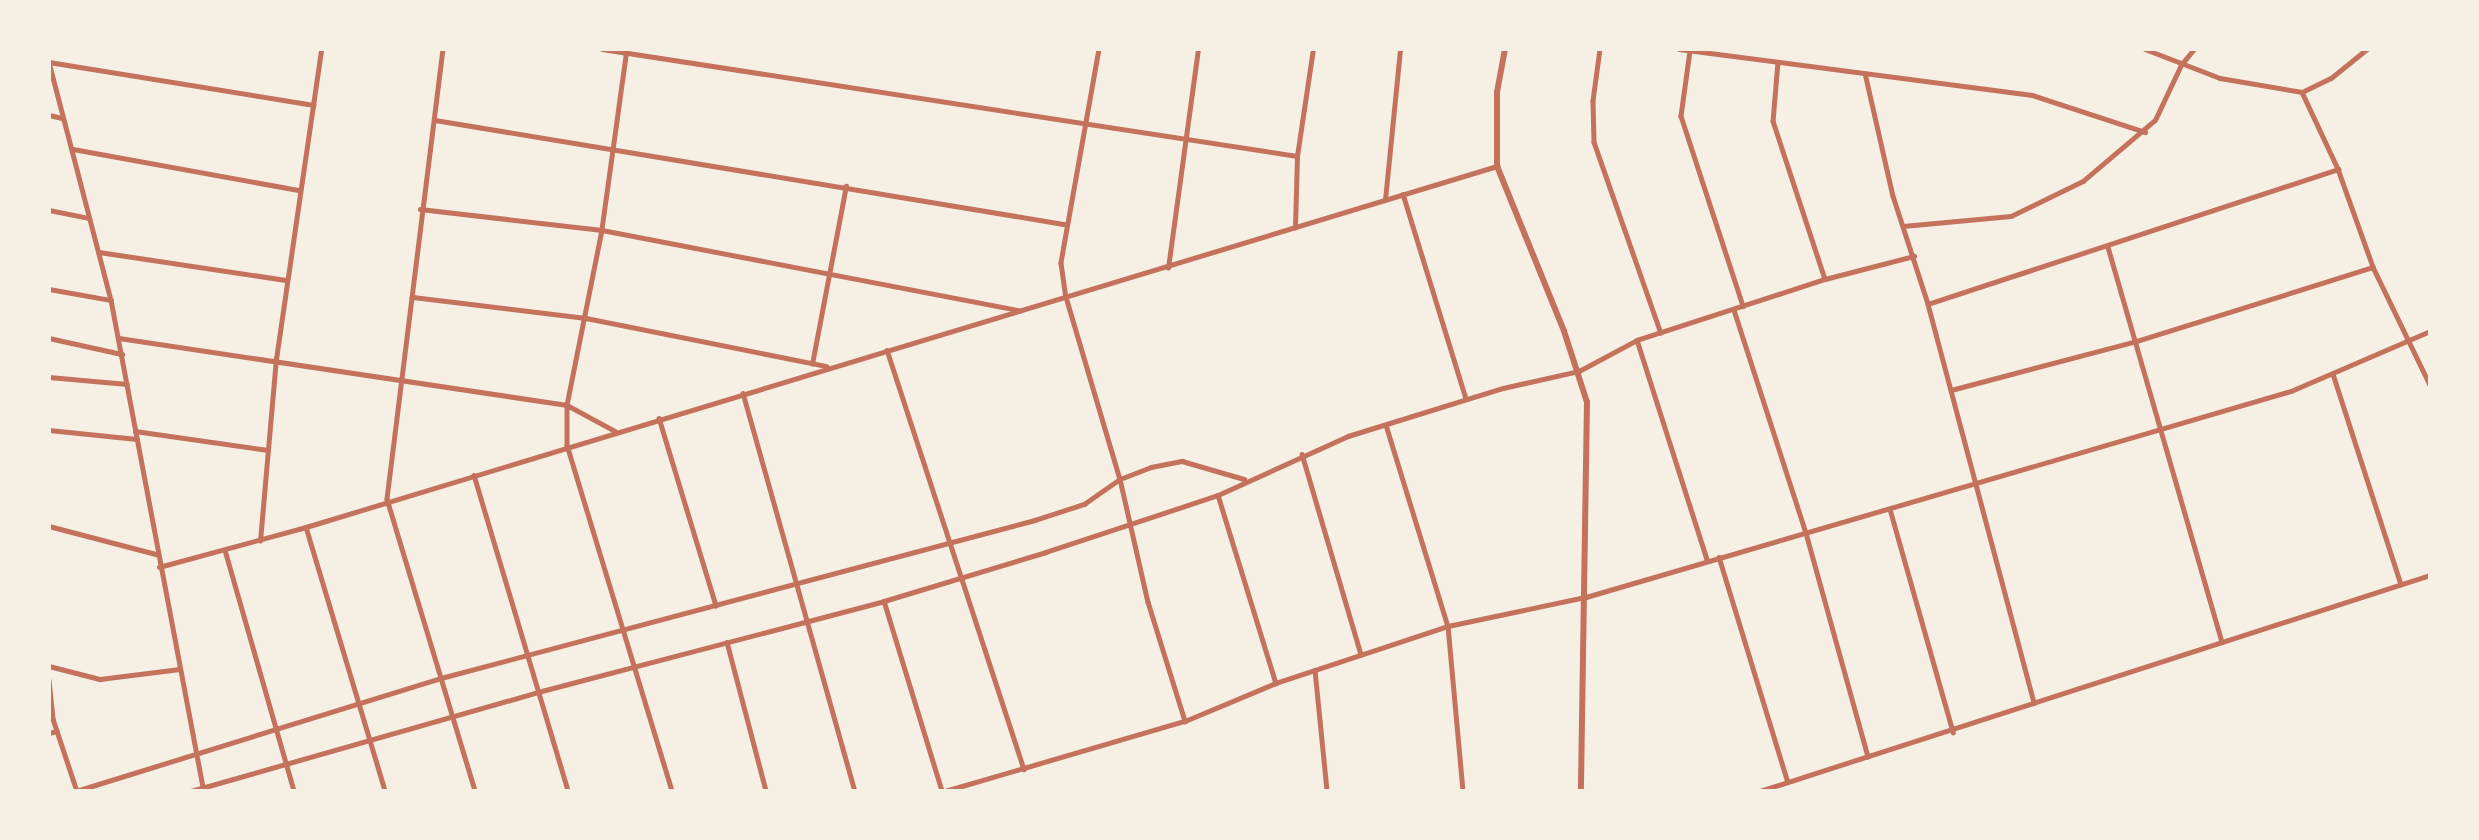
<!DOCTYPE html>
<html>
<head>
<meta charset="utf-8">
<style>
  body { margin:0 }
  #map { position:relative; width:2479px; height:840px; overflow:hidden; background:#f6efe4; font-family:"PT Sans Narrow",sans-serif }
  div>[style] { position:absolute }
  .minor>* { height:4.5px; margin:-2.25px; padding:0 2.25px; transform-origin:2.25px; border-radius:2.25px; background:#c5725c }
  .tertiary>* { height:6px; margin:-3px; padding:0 3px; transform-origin:3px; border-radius:3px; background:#c5725c }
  span { translate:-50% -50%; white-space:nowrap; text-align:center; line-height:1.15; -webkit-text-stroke:6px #f6efe4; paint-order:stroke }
  .frame { position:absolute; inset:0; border:51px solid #f6efe4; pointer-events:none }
</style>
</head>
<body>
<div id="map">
  <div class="minor">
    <div style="left:443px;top:49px;width:453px;rotate:97.1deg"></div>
    <div style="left:387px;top:499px;width:305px;rotate:73.2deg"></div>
    <div style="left:602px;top:49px;width:703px;rotate:8.75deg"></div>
    <div style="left:627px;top:49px;width:183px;rotate:97.9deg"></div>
    <div style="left:602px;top:230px;width:178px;rotate:101.3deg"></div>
    <div style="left:567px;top:405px;width:40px;rotate:90deg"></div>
    <div style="left:567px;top:445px;width:362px;rotate:73.1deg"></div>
    <div style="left:1099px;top:49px;width:217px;rotate:100.1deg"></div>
    <div style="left:1061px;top:263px;width:34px;rotate:82deg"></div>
    <div style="left:1066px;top:297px;width:190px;rotate:73.5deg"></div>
    <div style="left:1120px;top:479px;width:126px;rotate:77.2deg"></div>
    <div style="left:1148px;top:602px;width:125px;rotate:72.7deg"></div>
    <div style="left:1600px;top:49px;width:52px;rotate:97.7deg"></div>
    <div style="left:1593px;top:101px;width:41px;rotate:88.6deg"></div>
    <div style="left:1594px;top:142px;width:202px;rotate:70.7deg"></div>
    <div style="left:1679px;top:49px;width:356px;rotate:7.4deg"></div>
    <div style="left:2032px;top:95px;width:119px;rotate:18.1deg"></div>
    <div style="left:2145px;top:49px;width:80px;rotate:21.1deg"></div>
    <div style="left:2220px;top:78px;width:83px;rotate:9.7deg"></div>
    <div style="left:2302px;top:92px;width:32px;rotate:-26deg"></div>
    <div style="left:2331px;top:78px;width:46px;rotate:-38.9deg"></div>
    <div style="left:1690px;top:51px;width:66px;rotate:97.9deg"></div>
    <div style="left:1681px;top:116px;width:200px;rotate:71.9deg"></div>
    <div style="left:49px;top:62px;width:246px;rotate:75.4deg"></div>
    <div style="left:111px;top:300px;width:499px;rotate:79.3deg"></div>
    <div style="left:49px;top:62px;width:268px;rotate:9.2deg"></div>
    <div style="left:1778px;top:62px;width:59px;rotate:94.8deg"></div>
    <div style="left:1773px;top:121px;width:166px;rotate:71.8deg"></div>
    <div style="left:1865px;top:73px;width:126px;rotate:77.2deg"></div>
    <div style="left:1893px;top:196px;width:114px;rotate:72deg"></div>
    <div style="left:1928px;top:304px;width:413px;rotate:75.1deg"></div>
    <div style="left:2302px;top:92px;width:85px;rotate:64.9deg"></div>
    <div style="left:2338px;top:169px;width:104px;rotate:70.3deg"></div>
    <div style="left:2373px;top:267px;width:131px;rotate:64.2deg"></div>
    <div style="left:49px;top:115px;width:13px;rotate:13deg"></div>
    <div style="left:435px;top:120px;width:638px;rotate:9.39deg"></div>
    <div style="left:73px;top:149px;width:230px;rotate:10.3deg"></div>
    <div style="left:1403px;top:194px;width:214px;rotate:72.9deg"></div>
    <div style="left:1385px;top:200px;width:152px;rotate:-84.3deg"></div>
    <div style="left:420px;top:209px;width:183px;rotate:6.6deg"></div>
    <div style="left:602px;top:230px;width:425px;rotate:10.9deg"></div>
    <div style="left:49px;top:210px;width:41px;rotate:11.3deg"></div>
    <div style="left:1903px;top:226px;width:108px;rotate:-5.3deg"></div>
    <div style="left:2011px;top:216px;width:80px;rotate:-25.9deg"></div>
    <div style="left:2083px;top:181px;width:94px;rotate:-40.3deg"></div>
    <div style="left:2155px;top:120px;width:61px;rotate:-64.7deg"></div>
    <div style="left:2181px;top:65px;width:21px;rotate:-51deg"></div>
    <div style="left:1295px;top:228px;width:72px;rotate:-88.4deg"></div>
    <div style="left:1297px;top:156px;width:108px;rotate:-81.5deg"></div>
    <div style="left:2108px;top:247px;width:411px;rotate:73.9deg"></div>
    <div style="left:99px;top:252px;width:190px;rotate:8.5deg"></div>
    <div style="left:1168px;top:268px;width:221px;rotate:-82.2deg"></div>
    <div style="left:49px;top:289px;width:63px;rotate:10.1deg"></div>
    <div style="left:413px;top:297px;width:174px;rotate:6.9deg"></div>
    <div style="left:586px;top:318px;width:245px;rotate:11.3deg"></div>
    <div style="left:1928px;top:304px;width:432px;rotate:-18.2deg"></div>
    <div style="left:1734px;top:310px;width:234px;rotate:72.1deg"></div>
    <div style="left:1806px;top:533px;width:232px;rotate:74.5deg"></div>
    <div style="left:49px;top:338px;width:75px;rotate:12.4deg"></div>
    <div style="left:119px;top:338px;width:453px;rotate:8.5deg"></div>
    <div style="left:567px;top:405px;width:55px;rotate:28.4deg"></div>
    <div style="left:1637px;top:340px;width:231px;rotate:72.3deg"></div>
    <div style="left:887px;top:350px;width:441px;rotate:71.9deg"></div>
    <div style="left:812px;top:364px;width:181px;rotate:-79.2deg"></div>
    <div style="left:2333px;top:374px;width:221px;rotate:72.1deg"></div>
    <div style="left:49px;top:377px;width:78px;rotate:5.1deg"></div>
    <div style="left:1951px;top:390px;width:192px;rotate:-14.8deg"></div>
    <div style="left:2137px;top:341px;width:247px;rotate:-17.4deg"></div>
    <div style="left:743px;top:393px;width:413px;rotate:74.3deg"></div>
    <div style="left:659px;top:418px;width:196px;rotate:73.1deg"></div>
    <div style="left:1386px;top:425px;width:210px;rotate:72.9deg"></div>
    <div style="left:1448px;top:626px;width:166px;rotate:84.8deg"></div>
    <div style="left:49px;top:430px;width:88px;rotate:5.8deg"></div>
    <div style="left:135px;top:431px;width:134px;rotate:8.1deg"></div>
    <div style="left:1302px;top:454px;width:209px;rotate:73.6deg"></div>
    <div style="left:474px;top:475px;width:330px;rotate:73.4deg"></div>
    <div style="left:1218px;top:495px;width:197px;rotate:72.9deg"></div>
    <div style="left:1890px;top:509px;width:232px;rotate:74.2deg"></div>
    <div style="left:49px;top:526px;width:111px;rotate:14.7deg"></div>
    <div style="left:306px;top:527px;width:276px;rotate:73.3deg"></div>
    <div style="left:260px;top:541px;width:183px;rotate:-85deg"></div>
    <div style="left:276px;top:359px;width:313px;rotate:-81.7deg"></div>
    <div style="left:225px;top:550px;width:251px;rotate:74deg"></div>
    <div style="left:1719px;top:557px;width:235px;rotate:73deg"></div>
    <div style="left:159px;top:567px;width:152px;rotate:-15.2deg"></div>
    <div style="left:306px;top:527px;width:1245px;rotate:-16.86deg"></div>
    <div style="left:884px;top:601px;width:199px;rotate:73deg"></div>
    <div style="left:727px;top:642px;width:154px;rotate:75.3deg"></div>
    <div style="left:49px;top:666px;width:53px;rotate:14.3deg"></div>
    <div style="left:100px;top:679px;width:80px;rotate:-7.2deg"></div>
    <div style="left:1315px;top:670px;width:122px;rotate:84.3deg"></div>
    <div style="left:49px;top:680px;width:39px;rotate:84deg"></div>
    <div style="left:53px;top:719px;width:76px;rotate:71.6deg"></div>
    <div style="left:49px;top:733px;width:8px;rotate:-14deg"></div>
    <div style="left:76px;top:791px;width:382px;rotate:-17.2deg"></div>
    <div style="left:441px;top:678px;width:615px;rotate:-14.9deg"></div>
    <div style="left:1035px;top:520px;width:52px;rotate:-18.1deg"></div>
    <div style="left:1084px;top:504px;width:44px;rotate:-34.8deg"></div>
    <div style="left:1120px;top:479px;width:33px;rotate:-21deg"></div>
    <div style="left:1151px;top:467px;width:32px;rotate:-11deg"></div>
    <div style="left:1182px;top:461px;width:65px;rotate:16.2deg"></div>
    <div style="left:191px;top:791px;width:361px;rotate:-15.9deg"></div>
    <div style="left:538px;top:692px;width:358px;rotate:-14.7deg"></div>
    <div style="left:884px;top:601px;width:169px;rotate:-16.8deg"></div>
    <div style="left:1046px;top:552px;width:181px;rotate:-18.3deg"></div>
    <div style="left:1218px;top:495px;width:143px;rotate:-24.4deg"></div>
    <div style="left:1348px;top:436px;width:162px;rotate:-17.2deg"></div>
    <div style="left:1503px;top:388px;width:78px;rotate:-12.6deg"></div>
    <div style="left:1579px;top:371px;width:66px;rotate:-28.1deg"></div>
    <div style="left:1637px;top:340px;width:198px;rotate:-18deg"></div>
    <div style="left:1825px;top:279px;width:92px;rotate:-14.5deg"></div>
    <div style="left:945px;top:791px;width:250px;rotate:-16.3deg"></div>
    <div style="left:1185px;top:721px;width:99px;rotate:-22.7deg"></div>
    <div style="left:1276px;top:683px;width:181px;rotate:-18.3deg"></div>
    <div style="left:1448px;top:626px;width:141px;rotate:-11.9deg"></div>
    <div style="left:1586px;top:597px;width:734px;rotate:-16.29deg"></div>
    <div style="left:2291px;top:391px;width:151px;rotate:-23.3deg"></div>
    <div style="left:1760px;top:791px;width:704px;rotate:-17.87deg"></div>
  </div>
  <div class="tertiary">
    <div style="left:1505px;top:49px;width:44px;rotate:100.5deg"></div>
    <div style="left:1497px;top:92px;width:74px;rotate:90deg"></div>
    <div style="left:1497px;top:166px;width:178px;rotate:67.9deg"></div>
    <div style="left:1564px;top:331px;width:75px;rotate:72.1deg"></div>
    <div style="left:1587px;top:402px;width:389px;rotate:90.9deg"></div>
  </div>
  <div class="frame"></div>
</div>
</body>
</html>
